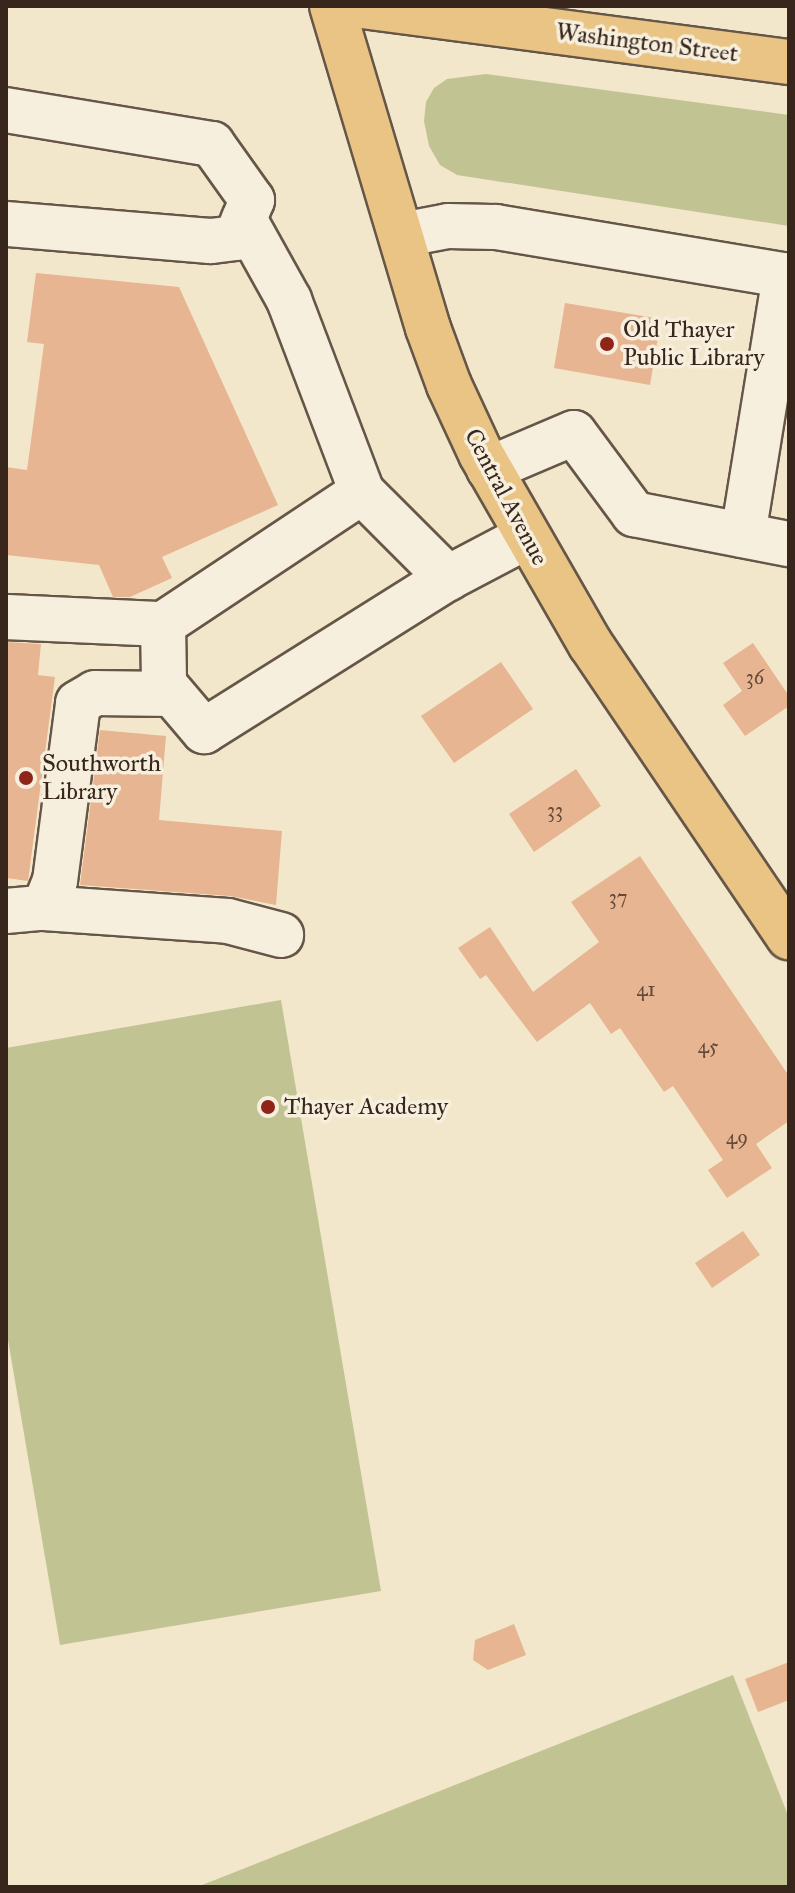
<!DOCTYPE html>
<html>
<head>
<meta charset="utf-8">
<style>
  body { margin:0 }
  #map { position:relative; width:795px; height:1893px; overflow:hidden; background:#f2e7ca; font-family:"IM FELL Great Primer",serif }
  div>[style] { position:absolute }
  .green>* { inset:0; background:#c2c392 }
  .building>* { inset:0; background:#e7b591 }
  .roads { filter:drop-shadow(2px 0 #665648) drop-shadow(-2px 0 #665648) drop-shadow(0 2px #665648) drop-shadow(0 -2px #665648) }
  .minor>* { height:44px; margin:-22px; padding:0 22px; transform-origin:22px; border-radius:22px; background:#f7efdd }
  .major>* { height:44px; margin:-22px; padding:0 22px; transform-origin:22px; border-radius:22px; background:#e9c485 }
  .dots>* { width:22px; height:22px; translate:-50% -50%; box-sizing:border-box; border:4px solid #f7efdd; border-radius:50% }
  span { translate:-50% -50%; white-space:nowrap; text-align:center; line-height:1.15; -webkit-text-stroke:7px #f7efdd; paint-order:stroke }
  .number-label { font-size:20px; color:#644a39 }
  .number-label span { -webkit-text-stroke-width:0 }
  .street-label { font-size:24px; color:#38261c }
  .poi-label { font-size:24px; color:#38261c }
  .left { translate:0 -50%; text-align:left }
  .frame { position:absolute; inset:0; border:8px solid #38261c; pointer-events:none }
</style>
</head>
<body>
<div id="map">
  <div class="green">
    <div style="clip-path:polygon(486px 74px,789px 115px,789px 226px,457px 175px,440px 165px,429px 146px,424px 121px,426px 102px,434px 88px,447px 79px)"></div>
    <div style="clip-path:polygon(281px 1000px,381px 1591px,60px 1645px,6px 1328px,6px 1048px)"></div>
    <div style="clip-path:polygon(733px 1675px,789px 1818px,789px 1887px,197px 1887px)"></div>
  </div>
  <div class="building">
    <div style="clip-path:polygon(36px 273px,179px 287px,278px 505px,162px 557px,172px 578px,130px 597px,113px 597px,99px 565px,6px 555px,6px 467px,27px 470px,44px 344px,27px 342px)"></div>
    <div style="clip-path:polygon(565px 303px,661px 319px,650px 385px,554px 368px)"></div>
    <div style="clip-path:polygon(6px 642px,41px 644px,38px 675px,55px 677px,28px 881px,6px 878px)"></div>
    <div style="clip-path:polygon(753px 643px,789px 696px,789px 706px,745px 736px,723px 705px,742px 691px,723px 663px)"></div>
    <div style="clip-path:polygon(501px 662px,533px 709px,454px 763px,421px 716px)"></div>
    <div style="clip-path:polygon(100px 730px,166px 736px,159px 820px,282px 831px,276px 905px,230px 896px,80px 885px)"></div>
    <div style="clip-path:polygon(576px 769px,601px 806px,534px 852px,509px 814px)"></div>
    <div style="clip-path:polygon(640px 856px,789px 1076px,789px 1121px,756px 1144px,772px 1168px,727px 1198px,708px 1170px,723px 1160px,673px 1086px,664px 1092px,620px 1028px,611px 1034px,590px 1003px,537px 1042px,486px 975px,480px 979px,458px 948px,490px 927px,533px 992px,599px 942px,571px 902px)"></div>
    <div style="clip-path:polygon(743px 1231px,760px 1255px,712px 1288px,695px 1263px)"></div>
    <div style="clip-path:polygon(514px 1624px,526px 1655px,488px 1670px,473px 1660px,475px 1640px)"></div>
    <div style="clip-path:polygon(789px 1662px,789px 1700px,758px 1712px,745px 1679px)"></div>
  </div>
  <div class="roads">
    <div class="minor">
      <div style="left:6px;top:110px;width:209px;rotate:9.4deg"></div>
      <div style="left:212px;top:144px;width:69px;rotate:54.5deg"></div>
      <div style="left:252px;top:200px;width:41px;rotate:112.8deg"></div>
      <div style="left:236px;top:238px;width:26px;rotate:173deg"></div>
      <div style="left:210px;top:241px;width:205px;rotate:-175.2deg"></div>
      <div style="left:244px;top:219px;width:93px;rotate:60.9deg"></div>
      <div style="left:289px;top:300px;width:205px;rotate:69.2deg"></div>
      <div style="left:362px;top:492px;width:122px;rotate:45deg"></div>
      <div style="left:401px;top:235px;width:48px;rotate:-10.8deg"></div>
      <div style="left:448px;top:226px;width:48px;rotate:1.2deg"></div>
      <div style="left:496px;top:227px;width:297px;rotate:9.5deg"></div>
      <div style="left:489px;top:469px;width:92px;rotate:-23deg"></div>
      <div style="left:574px;top:433px;width:101px;rotate:53.5deg"></div>
      <div style="left:634px;top:514px;width:158px;rotate:11deg"></div>
      <div style="left:743px;top:535px;width:263px;rotate:-80.8deg"></div>
      <div style="left:6px;top:617px;width:157px;rotate:2.6deg"></div>
      <div style="left:163px;top:624px;width:239px;rotate:-33.6deg"></div>
      <div style="left:163px;top:624px;width:60px;rotate:89deg"></div>
      <div style="left:164px;top:684px;width:62px;rotate:49.6deg"></div>
      <div style="left:204px;top:731px;width:288px;rotate:-32.1deg"></div>
      <div style="left:448px;top:578px;width:88px;rotate:-27.7deg"></div>
      <div style="left:44px;top:908px;width:29px;rotate:-68deg"></div>
      <div style="left:55px;top:881px;width:179px;rotate:-82.6deg"></div>
      <div style="left:78px;top:703px;width:20px;rotate:-30deg"></div>
      <div style="left:95px;top:693px;width:76px;rotate:0.8deg"></div>
      <div style="left:6px;top:911px;width:38px;rotate:-5deg"></div>
      <div style="left:44px;top:908px;width:184px;rotate:4deg"></div>
      <div style="left:228px;top:921px;width:55px;rotate:14.8deg"></div>
    </div>
    <div class="major">
      <div style="left:332px;top:6px;width:336px;rotate:73.4deg"></div>
      <div style="left:428px;top:328px;width:61px;rotate:69.8deg"></div>
      <div style="left:449px;top:385px;width:76px;rotate:65.1deg"></div>
      <div style="left:481px;top:454px;width:220px;rotate:60.1deg"></div>
      <div style="left:591px;top:645px;width:353px;rotate:55.9deg"></div>
      <div style="left:363px;top:6px;width:430px;rotate:7.5deg"></div>
    </div>
  </div>
  <div class="dots">
    <div style="left:607px;top:344px;background:#8f2418"></div>
    <div style="left:26px;top:778px;background:#8f2418"></div>
    <div style="left:268px;top:1107px;background:#8f2418"></div>
  </div>
  <div class="number-label">
    <span style="left:755px;top:677px">36</span>
    <span style="left:555px;top:810px">33</span>
    <span style="left:618px;top:897px">37</span>
    <span style="left:646px;top:989px">41</span>
    <span style="left:708px;top:1046px">45</span>
    <span style="left:737px;top:1137px">49</span>
  </div>
  <div class="street-label">
    <span style="left:647px;top:43px;rotate:7deg">Washington Street</span>
    <span style="left:506px;top:497px;rotate:62deg">Central Avenue</span>
  </div>
  <div class="poi-label">
    <span class="left" style="left:623px;top:344px">Old Thayer<br>Public Library</span>
    <span class="left" style="left:42px;top:778px">Southworth<br>Library</span>
    <span class="left" style="left:284px;top:1107px">Thayer Academy</span>
  </div>
  <div class="frame"></div>
</div>
</body>
</html>
